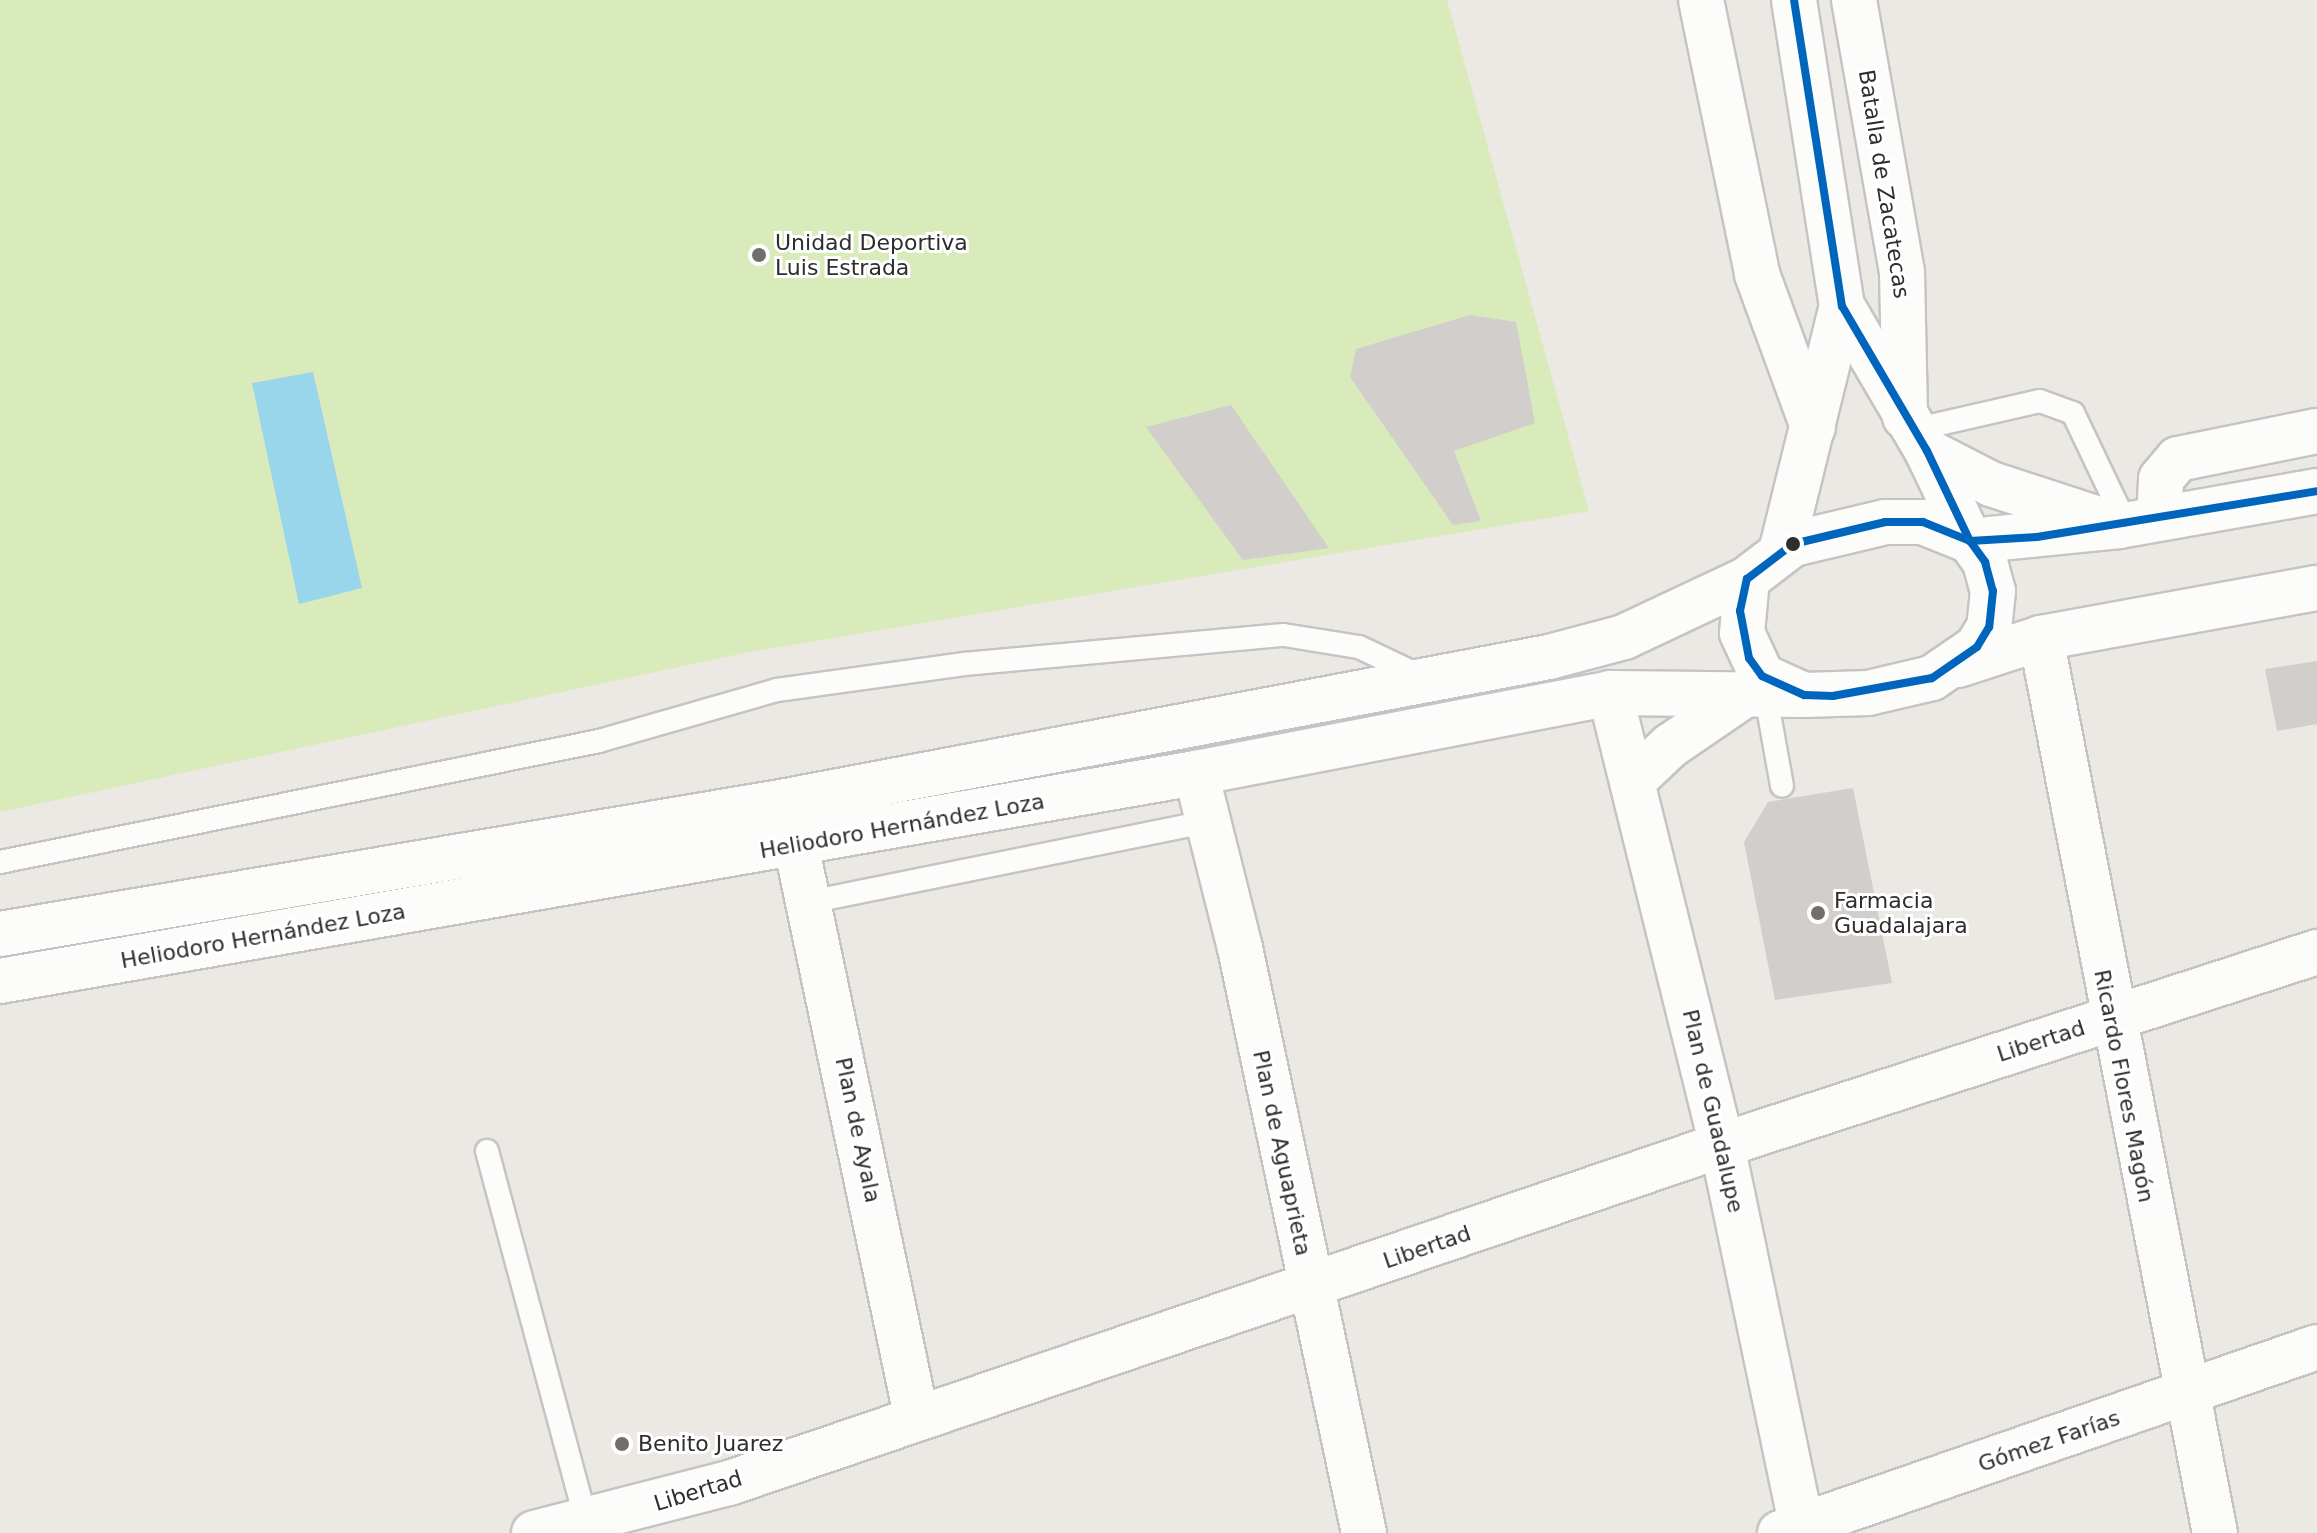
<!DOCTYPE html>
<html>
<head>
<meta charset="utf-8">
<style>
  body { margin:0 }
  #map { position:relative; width:2317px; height:1533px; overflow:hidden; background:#ece8e4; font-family:"DejaVu Sans",sans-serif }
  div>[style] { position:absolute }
  .pitch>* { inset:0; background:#d9eabb }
  .water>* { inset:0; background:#99d6ec }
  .building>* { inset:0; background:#d1cecb }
  .roads { filter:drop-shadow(2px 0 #c5c4c5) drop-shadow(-2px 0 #c5c4c5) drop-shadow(0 2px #c5c4c5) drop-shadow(0 -2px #c5c4c5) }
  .service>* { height:22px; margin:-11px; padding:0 11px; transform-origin:11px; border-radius:11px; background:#fcfcfb }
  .minor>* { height:44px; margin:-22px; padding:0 22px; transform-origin:22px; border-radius:22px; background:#fcfcfb }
  .tertiary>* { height:44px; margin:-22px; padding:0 22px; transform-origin:22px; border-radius:22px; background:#fcfcfb }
  .secondary>* { height:44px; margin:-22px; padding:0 22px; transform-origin:22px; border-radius:22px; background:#fcfcfb }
  .bus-1>* { height:8px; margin:-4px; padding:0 4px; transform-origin:4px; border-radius:4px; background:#0065bd }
  .dots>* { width:22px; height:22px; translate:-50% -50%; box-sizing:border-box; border:4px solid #fff; border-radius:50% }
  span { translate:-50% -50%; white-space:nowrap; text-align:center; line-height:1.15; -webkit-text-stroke:6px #fff; paint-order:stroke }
  .street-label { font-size:22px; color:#2e2e2e }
  .poi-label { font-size:22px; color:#2e2e2e }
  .left { translate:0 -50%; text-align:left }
</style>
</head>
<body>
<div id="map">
  <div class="pitch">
    <div style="clip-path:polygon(0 0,1447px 0,1589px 511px,744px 653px,0 812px)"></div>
  </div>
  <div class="water">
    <div style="clip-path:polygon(313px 372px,362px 588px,299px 604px,252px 383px)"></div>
  </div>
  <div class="building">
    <div style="clip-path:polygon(1470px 315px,1516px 322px,1535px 423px,1454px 451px,1481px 521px,1453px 525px,1350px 377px,1356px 349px)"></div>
    <div style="clip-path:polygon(1231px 405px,1329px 548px,1243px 560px,1146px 427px)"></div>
    <div style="clip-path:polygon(2317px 661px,2317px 724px,2277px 731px,2265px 669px)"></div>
    <div style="clip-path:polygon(1853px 788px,1892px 983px,1775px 1000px,1744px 842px,1768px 802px)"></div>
  </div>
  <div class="roads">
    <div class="service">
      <div style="left:1913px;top:430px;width:130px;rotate:-12.9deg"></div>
      <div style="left:2040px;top:401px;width:35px;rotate:20deg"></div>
      <div style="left:2073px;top:413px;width:123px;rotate:64.5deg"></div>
      <div style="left:1766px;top:697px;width:90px;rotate:79.8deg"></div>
      <div style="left:0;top:862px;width:611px;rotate:-11.42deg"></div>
      <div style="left:599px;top:741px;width:185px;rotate:-16deg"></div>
      <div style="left:777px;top:690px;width:189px;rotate:-7.9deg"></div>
      <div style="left:964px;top:664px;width:321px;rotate:-5.2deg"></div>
      <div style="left:1284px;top:635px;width:76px;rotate:9.1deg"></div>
      <div style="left:1359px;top:647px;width:68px;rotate:25.4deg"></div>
      <div style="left:809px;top:902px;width:406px;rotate:-11.4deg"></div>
      <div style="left:487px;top:1151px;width:386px;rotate:75deg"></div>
    </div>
    <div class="minor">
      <div style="left:1701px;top:0;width:280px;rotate:78.4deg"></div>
      <div style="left:1757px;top:274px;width:163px;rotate:69.9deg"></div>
      <div style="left:1854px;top:0;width:276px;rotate:80deg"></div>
      <div style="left:1902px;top:272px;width:145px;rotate:88.8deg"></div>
      <div style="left:2159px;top:518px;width:39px;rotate:-87deg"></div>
      <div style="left:2161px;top:479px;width:26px;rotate:-50deg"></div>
      <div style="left:2178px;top:459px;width:142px;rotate:-11.4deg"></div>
      <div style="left:2041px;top:638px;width:912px;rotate:79deg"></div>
      <div style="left:1610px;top:693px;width:466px;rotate:76.1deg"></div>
      <div style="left:1722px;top:1145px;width:396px;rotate:78.2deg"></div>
      <div style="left:1196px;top:773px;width:180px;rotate:75.9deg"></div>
      <div style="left:1240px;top:948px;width:598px;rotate:78.03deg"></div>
      <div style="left:788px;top:807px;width:621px;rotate:78.11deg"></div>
      <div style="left:534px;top:1533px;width:201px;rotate:-14.4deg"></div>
      <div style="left:729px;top:1483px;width:1049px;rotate:-18.8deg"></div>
      <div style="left:1722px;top:1145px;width:626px;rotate:-17.97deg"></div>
      <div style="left:1780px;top:1533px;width:568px;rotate:-19.1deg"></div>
    </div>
    <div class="tertiary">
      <div style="left:1794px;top:0;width:310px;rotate:81.1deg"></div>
      <div style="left:1842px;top:306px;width:168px;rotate:59.6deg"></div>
      <div style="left:1927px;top:451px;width:100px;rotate:64.5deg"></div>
      <div style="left:1781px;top:552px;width:253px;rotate:-76.1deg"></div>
    </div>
    <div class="secondary">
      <div style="left:1927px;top:451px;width:72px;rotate:27.3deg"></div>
      <div style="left:1991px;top:484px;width:120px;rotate:18deg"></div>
      <div style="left:1885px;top:522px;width:38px"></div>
      <div style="left:1923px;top:522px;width:51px;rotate:22deg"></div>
      <div style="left:1970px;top:541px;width:26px;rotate:54deg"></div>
      <div style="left:1985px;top:562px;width:30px;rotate:75deg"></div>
      <div style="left:1993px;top:591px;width:36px;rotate:96deg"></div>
      <div style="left:1989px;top:627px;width:23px;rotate:121deg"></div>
      <div style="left:1977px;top:647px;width:55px;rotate:145.4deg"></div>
      <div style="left:1932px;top:678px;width:66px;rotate:166.8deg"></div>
      <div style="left:1868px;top:693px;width:64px;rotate:178.2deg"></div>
      <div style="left:1804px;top:695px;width:46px;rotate:-155.7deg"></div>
      <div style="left:1762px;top:676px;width:47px;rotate:-114.9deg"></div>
      <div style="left:1742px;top:633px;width:54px;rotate:-84.7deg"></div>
      <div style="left:1747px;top:579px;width:58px;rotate:-37.3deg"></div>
      <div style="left:1793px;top:544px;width:95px;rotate:-13.4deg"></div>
      <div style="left:1970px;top:541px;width:150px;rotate:-5.7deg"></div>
      <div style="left:2119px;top:526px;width:201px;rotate:-10deg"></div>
      <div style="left:1958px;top:665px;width:87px;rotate:-18deg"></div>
      <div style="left:2041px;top:638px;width:280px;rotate:-10.3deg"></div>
      <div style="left:1635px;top:779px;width:48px;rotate:-43.3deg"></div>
      <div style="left:1670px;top:746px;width:85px;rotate:-34.4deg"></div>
      <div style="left:0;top:934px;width:797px;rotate:-9.6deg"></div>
      <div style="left:786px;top:801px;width:776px;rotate:-10.69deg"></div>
      <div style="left:1549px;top:657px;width:78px;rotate:-14.9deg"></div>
      <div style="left:1624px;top:637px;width:136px;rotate:-25.2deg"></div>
      <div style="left:0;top:981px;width:1214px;rotate:-9.87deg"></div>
      <div style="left:1196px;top:773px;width:422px;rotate:-10.9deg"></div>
      <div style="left:1610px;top:693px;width:194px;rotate:0.6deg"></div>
    </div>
  </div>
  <div class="bus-1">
    <div style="left:1794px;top:0;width:310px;rotate:81.1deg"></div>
    <div style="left:1842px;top:306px;width:168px;rotate:59.6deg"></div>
    <div style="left:1927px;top:451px;width:100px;rotate:64.5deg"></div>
    <div style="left:1970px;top:541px;width:26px;rotate:54deg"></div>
    <div style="left:1985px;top:562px;width:30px;rotate:75deg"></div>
    <div style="left:1993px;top:591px;width:36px;rotate:96deg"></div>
    <div style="left:1989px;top:627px;width:23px;rotate:121deg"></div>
    <div style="left:1977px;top:647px;width:55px;rotate:145.4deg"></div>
    <div style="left:1932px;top:678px;width:101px;rotate:169.7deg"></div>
    <div style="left:1833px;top:696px;width:29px;rotate:-178deg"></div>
    <div style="left:1804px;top:695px;width:46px;rotate:-155.7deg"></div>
    <div style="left:1762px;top:676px;width:22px;rotate:-126deg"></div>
    <div style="left:1749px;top:658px;width:48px;rotate:-100.8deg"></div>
    <div style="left:1740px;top:611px;width:33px;rotate:-78deg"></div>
    <div style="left:1747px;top:579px;width:58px;rotate:-37.3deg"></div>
    <div style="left:1793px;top:544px;width:95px;rotate:-13.4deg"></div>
    <div style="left:1885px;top:522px;width:38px"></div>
    <div style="left:1923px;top:522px;width:51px;rotate:22deg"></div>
    <div style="left:1970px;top:541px;width:67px;rotate:-3.4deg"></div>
    <div style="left:2037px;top:537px;width:284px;rotate:-9.3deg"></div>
  </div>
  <div class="dots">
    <div style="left:759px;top:255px;background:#706f6e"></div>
    <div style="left:1793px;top:544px;background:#2e2e2e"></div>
    <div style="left:1818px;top:913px;background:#706f6e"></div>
    <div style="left:622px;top:1444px;background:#706f6e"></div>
  </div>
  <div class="street-label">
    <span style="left:1884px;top:184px;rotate:81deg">Batalla de Zacatecas</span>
    <span style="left:902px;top:826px;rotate:-10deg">Heliodoro Hernández Loza</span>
    <span style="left:263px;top:936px;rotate:-10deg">Heliodoro Hernández Loza</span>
    <span style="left:2041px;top:1041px;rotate:-18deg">Libertad</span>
    <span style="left:2124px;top:1086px;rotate:79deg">Ricardo Flores Magón</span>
    <span style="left:1713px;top:1111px;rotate:77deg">Plan de Guadalupe</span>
    <span style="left:858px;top:1130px;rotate:78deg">Plan de Ayala</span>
    <span style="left:1282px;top:1153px;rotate:78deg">Plan de Aguaprieta</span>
    <span style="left:1427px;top:1247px;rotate:-19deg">Libertad</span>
    <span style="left:2049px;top:1441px;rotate:-19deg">Gómez Farías</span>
    <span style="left:698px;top:1491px;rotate:-17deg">Libertad</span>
  </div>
  <div class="poi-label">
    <span class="left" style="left:775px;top:255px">Unidad Deportiva<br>Luis Estrada</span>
    <span class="left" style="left:1834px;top:913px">Farmacia<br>Guadalajara</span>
    <span class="left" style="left:638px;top:1444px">Benito Juarez</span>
  </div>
</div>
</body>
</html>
